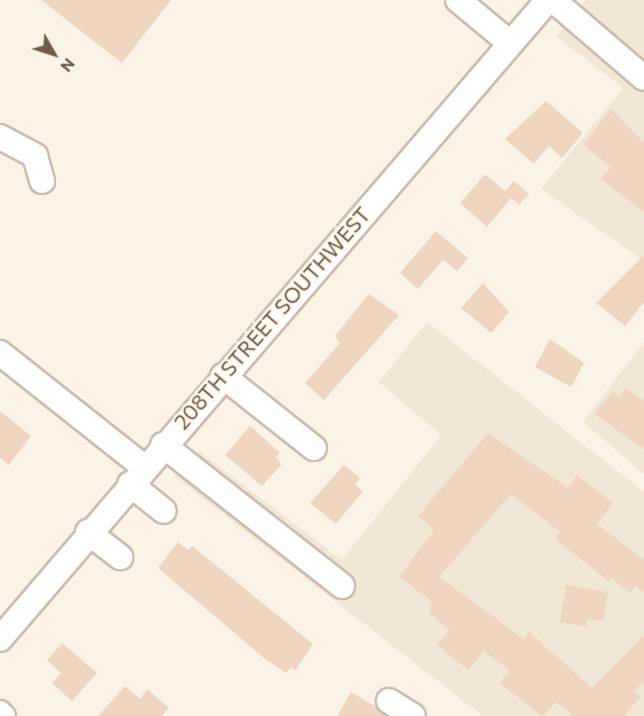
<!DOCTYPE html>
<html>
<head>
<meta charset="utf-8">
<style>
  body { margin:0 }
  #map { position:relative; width:644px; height:716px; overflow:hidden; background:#fbf4e6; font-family:Commissioner,sans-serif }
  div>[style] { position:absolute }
  .residential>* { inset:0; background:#f2e6d5 }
  .building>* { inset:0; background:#efd4bf }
  .roads { filter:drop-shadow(2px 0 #ccbcad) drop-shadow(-2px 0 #ccbcad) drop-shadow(0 2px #ccbcad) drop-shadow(0 -2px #ccbcad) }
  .minor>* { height:24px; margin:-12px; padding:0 12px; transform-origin:12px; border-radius:12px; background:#fff }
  span { translate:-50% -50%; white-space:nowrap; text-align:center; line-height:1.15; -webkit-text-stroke:5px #fef8ec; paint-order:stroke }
  .street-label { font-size:21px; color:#735c4c }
  .north { position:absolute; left:24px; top:24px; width:60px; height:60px; -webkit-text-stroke:4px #fef8ec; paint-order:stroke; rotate:129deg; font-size:16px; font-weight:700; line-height:24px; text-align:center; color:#735c4c }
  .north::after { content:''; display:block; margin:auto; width:21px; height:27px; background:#735c4c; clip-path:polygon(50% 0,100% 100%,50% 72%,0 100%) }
</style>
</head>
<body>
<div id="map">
  <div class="residential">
    <div style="clip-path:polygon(586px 0,644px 0,644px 261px,541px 189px,623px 88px,556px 36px)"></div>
    <div style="clip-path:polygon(427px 322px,644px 492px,644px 716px,483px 716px,174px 476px,199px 451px,342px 560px,441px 435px,379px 382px)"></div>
    <div style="clip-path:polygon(644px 342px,644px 474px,583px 422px)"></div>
  </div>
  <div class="building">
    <div style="clip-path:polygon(41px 0,171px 0,122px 63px)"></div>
    <div style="clip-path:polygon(546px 101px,583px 133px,562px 158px,549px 146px,534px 164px,505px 139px)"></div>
    <div style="clip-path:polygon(611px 109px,644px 143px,644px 212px,601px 179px,611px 167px,583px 145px)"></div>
    <div style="clip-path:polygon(485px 174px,505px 191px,514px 181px,529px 194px,519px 205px,511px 198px,487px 227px,460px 203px)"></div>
    <div style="clip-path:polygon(436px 231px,468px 258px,457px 271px,443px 260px,418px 289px,400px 273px)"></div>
    <div style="clip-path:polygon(644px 255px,644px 302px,625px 326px,596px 303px)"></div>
    <div style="clip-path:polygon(483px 283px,509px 312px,491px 333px,461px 308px)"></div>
    <div style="clip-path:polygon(369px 294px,399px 315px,324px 400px,305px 383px,340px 343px,335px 336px)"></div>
    <div style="clip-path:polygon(550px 339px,584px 363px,571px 387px,535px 367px)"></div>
    <div style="clip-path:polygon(626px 388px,644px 401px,644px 449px,594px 414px,613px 391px,619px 397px)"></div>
    <div style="clip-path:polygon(0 411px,31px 436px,9px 465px,0 458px)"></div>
    <div style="clip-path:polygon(250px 426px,280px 453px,276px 458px,282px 464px,262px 486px,225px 455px)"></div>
    <div style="clip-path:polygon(488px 433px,568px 488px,577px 475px,613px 503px,597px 524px,644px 560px,644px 592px,636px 586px,630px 593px,610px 577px,610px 582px,555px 539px,560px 532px,511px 494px,439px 577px,524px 639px,529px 632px,592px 688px,644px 635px,644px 680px,634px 691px,641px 697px,624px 716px,574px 716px,557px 702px,542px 716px,500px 683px,510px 671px,484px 651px,468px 670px,437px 645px,450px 630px,430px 614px,431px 601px,399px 577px,434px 530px,418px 516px)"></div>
    <div style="clip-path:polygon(344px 465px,360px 478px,355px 485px,363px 491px,336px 524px,310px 503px)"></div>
    <div style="clip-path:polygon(178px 542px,188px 550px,192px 546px,313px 644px,295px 671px,291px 667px,286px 673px,265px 659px,158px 568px)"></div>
    <div style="clip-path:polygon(566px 585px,608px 592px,603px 621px,587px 619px,586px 627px,560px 622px)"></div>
    <div style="clip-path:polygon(62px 643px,97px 673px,72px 701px,52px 683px,61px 673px,47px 660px)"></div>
    <div style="clip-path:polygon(125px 686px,140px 699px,147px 689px,169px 708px,161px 716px,98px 716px)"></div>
    <div style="clip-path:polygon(351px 692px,376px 707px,386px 716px,337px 716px)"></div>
  </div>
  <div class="roads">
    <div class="minor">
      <div style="left:458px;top:0;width:67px;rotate:39.6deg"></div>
      <div style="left:553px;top:0;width:120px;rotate:40.6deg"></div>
      <div style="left:0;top:137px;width:40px;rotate:28deg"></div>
      <div style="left:35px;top:156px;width:26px;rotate:74deg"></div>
      <div style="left:0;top:353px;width:185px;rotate:38.4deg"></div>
      <div style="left:223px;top:376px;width:116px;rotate:38.4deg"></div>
      <div style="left:163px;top:445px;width:228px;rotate:38.2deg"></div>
      <div style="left:130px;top:484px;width:43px;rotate:38.5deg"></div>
      <div style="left:88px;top:532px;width:41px;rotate:38deg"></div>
      <div style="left:0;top:639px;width:842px;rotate:-49.38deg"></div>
      <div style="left:389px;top:701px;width:28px;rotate:32deg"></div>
      <div style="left:0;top:713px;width:4px;rotate:45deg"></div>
    </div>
  </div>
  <div class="street-label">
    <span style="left:272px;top:318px;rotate:-49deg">208TH STREET SOUTHWEST</span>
  </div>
  <div class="north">N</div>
</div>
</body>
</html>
